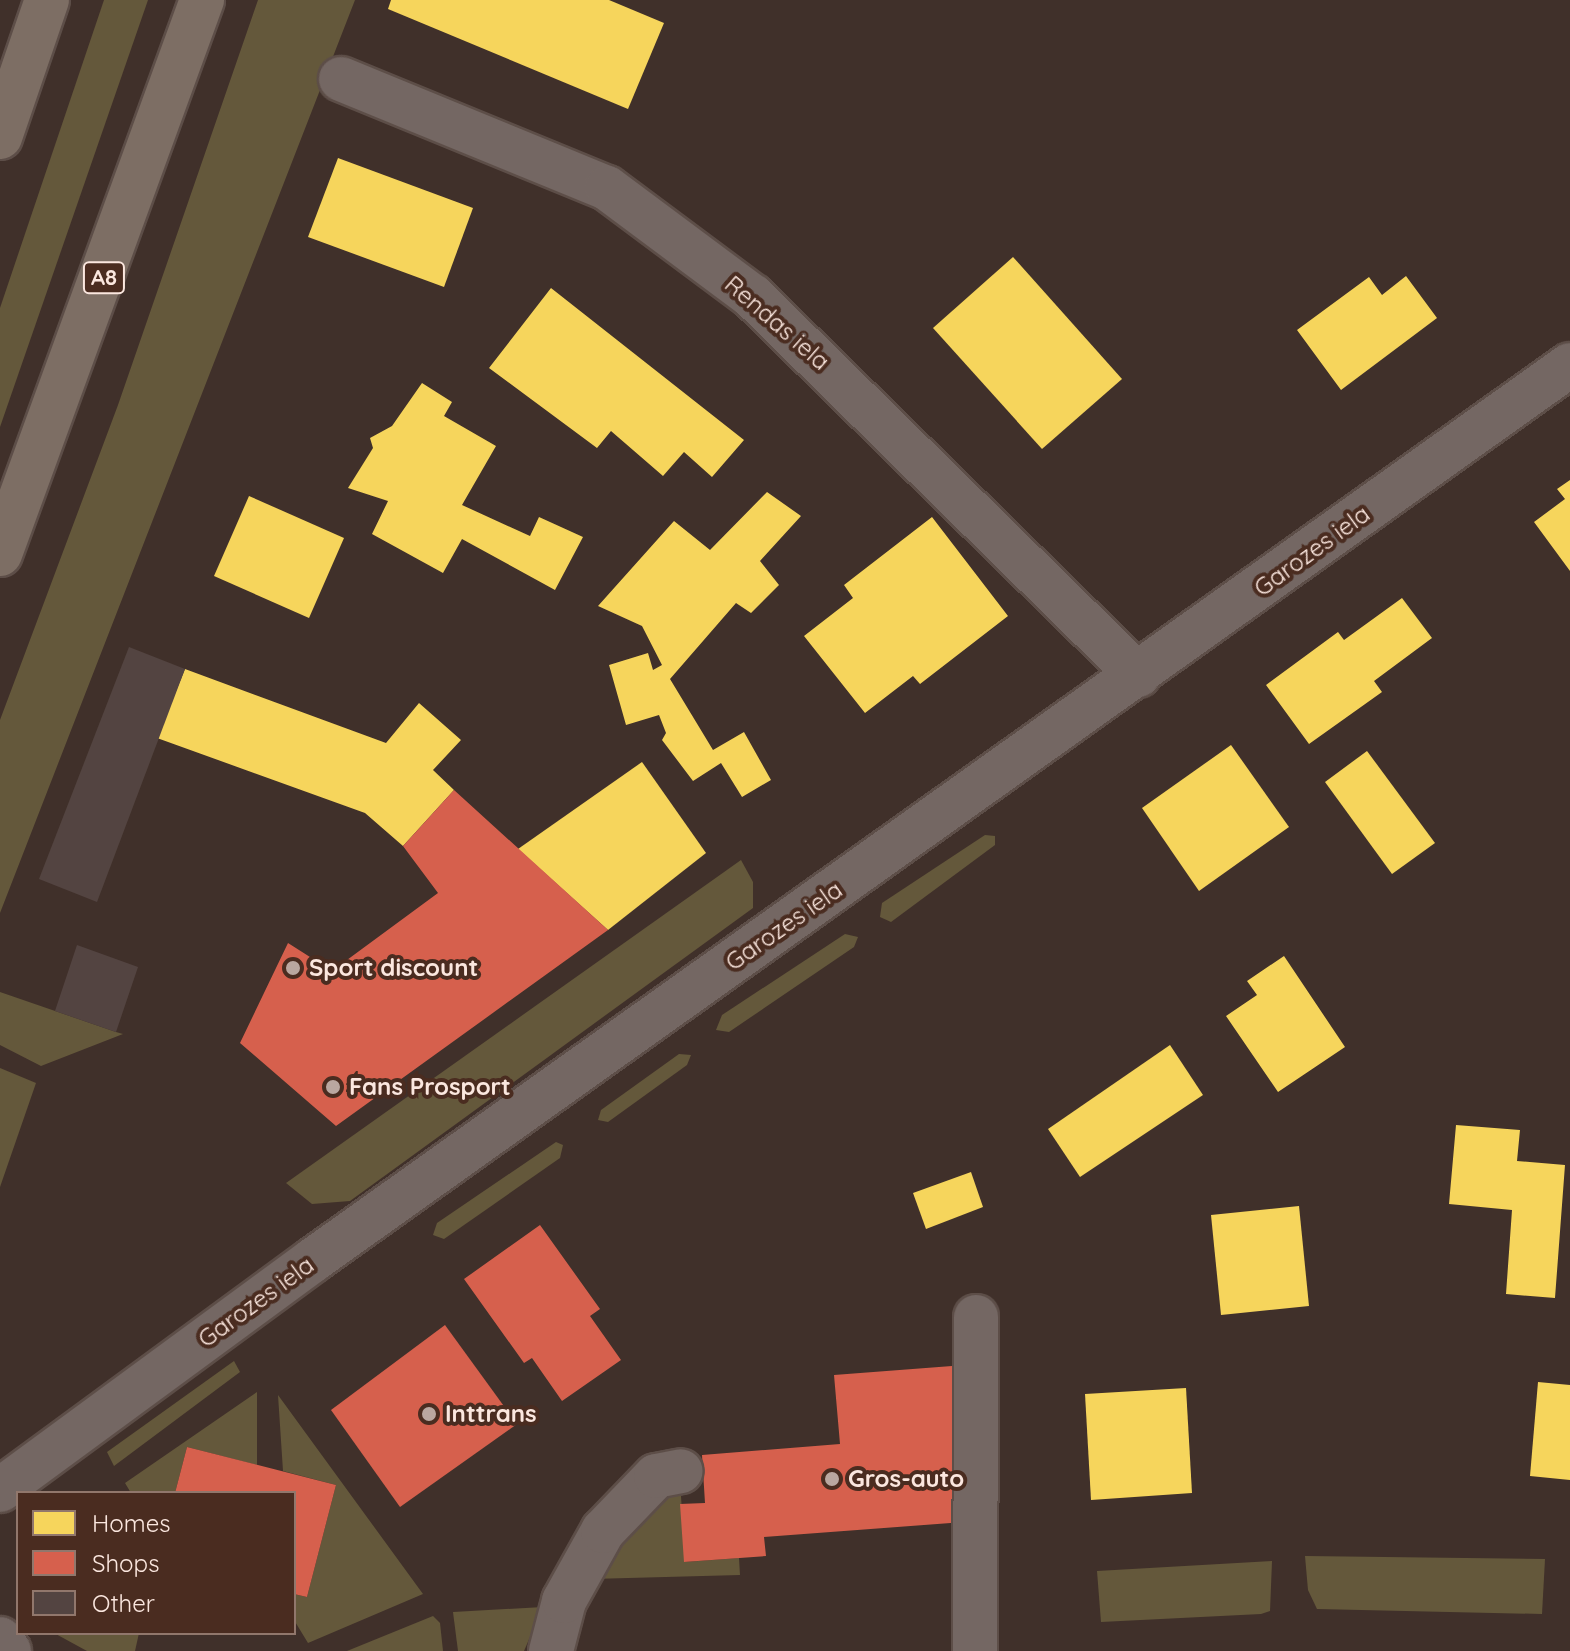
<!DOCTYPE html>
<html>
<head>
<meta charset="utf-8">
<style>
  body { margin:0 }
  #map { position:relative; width:1570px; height:1651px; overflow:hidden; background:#40302a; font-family:Quicksand,sans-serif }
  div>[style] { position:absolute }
  .green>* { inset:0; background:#64583b }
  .homes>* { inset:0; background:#f6d55c }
  .shops>* { inset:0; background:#d6604d }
  .building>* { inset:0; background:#534441 }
  .roads { filter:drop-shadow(2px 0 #5d4e48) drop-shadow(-2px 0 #5d4e48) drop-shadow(0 2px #5d4e48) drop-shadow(0 -2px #5d4e48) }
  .minor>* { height:44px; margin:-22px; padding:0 22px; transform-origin:22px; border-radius:22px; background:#746763 }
  .highway>* { height:44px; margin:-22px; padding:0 22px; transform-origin:22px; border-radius:22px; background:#7d6e64 }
  .dots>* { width:22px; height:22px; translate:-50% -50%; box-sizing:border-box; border:4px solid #4a2c20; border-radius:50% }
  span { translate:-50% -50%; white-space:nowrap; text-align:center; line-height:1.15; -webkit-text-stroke:8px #4a2c20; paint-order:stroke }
  .shield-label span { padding:2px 6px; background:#4a2c20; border:2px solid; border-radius:6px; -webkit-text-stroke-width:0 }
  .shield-label { font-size:22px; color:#fbe7df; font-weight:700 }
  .street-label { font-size:24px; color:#fbe7df }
  .poi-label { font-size:24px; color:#fbe7df; font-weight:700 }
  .left { translate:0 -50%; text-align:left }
  .legend { position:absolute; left:16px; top:1491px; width:280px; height:144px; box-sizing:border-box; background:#4a2c20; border:2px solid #91776c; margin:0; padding:10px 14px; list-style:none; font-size:24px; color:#fbe7df }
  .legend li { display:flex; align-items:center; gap:16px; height:40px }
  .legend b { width:40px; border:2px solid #91776c }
</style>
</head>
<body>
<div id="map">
  <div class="green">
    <div style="clip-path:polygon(104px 0,148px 0,0 427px,0 308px)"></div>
    <div style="clip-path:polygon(258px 0,355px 0,0 913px,0 720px,118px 405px)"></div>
    <div style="clip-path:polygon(985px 835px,995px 836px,995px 845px,891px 922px,880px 917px,882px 903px)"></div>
    <div style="clip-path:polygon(741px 860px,753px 882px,753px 908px,350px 1201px,312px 1204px,286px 1183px)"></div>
    <div style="clip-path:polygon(845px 934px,858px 937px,854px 947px,729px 1032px,716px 1030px,722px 1015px)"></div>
    <div style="clip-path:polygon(0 992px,116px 1032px,123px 1034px,41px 1066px,0 1045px)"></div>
    <div style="clip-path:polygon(679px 1054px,691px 1055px,687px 1065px,608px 1122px,598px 1120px,601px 1110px)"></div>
    <div style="clip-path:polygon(0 1068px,36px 1083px,0 1187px)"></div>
    <div style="clip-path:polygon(556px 1142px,563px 1145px,560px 1158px,444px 1239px,433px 1235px,437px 1223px)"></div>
    <div style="clip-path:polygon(234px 1361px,240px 1372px,114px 1466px,107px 1452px)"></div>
    <div style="clip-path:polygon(257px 1392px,257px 1465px,187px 1447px,175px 1493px,131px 1493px,125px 1483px)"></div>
    <div style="clip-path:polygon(278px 1395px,423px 1594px,308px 1643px,294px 1620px,294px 1594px,307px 1597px,336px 1485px,283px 1471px)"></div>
    <div style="clip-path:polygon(661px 1496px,681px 1496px,685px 1562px,739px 1558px,740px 1575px,591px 1579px)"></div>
    <div style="clip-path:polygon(1305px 1556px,1545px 1559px,1542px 1614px,1317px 1609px,1308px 1590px)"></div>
    <div style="clip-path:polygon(1272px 1561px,1270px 1611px,1261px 1614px,1101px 1622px,1097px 1571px)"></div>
    <div style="clip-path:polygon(543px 1607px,524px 1651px,458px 1651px,453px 1612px)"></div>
    <div style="clip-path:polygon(433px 1616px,440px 1623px,443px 1651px,347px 1651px)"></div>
    <div style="clip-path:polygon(54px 1633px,139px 1633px,135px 1651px,87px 1651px)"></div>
  </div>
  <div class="homes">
    <div style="clip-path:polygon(391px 0,609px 0,664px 23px,628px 109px,388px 9px)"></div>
    <div style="clip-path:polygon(338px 158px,473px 208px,444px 287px,308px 237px)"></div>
    <div style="clip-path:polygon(1013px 257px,1122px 379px,1042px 449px,933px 328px)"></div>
    <div style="clip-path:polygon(1406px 276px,1437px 318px,1341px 390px,1297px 330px,1369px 277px,1382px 295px)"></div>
    <div style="clip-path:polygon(551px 288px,744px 440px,712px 477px,684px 452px,663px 476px,611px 431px,597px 448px,489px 368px)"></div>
    <div style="clip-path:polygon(422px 383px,452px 402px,444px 416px,496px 446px,462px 505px,530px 536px,539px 517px,583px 537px,555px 590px,462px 539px,443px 573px,372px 534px,388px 501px,348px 488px,373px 448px,370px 438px,392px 426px)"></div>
    <div style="clip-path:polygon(1570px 480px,1570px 571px,1534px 522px,1565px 499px,1557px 489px)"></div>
    <div style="clip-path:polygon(767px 492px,801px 516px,760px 561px,779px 585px,751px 613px,736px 603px,670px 679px,713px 750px,744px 732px,771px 780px,742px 797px,721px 763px,693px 781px,662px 740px,666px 733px,659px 715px,626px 725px,609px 665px,648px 653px,653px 670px,662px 665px,642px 626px,598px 606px,674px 521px,710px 550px)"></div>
    <div style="clip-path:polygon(249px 496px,344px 538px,309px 618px,214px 576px)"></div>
    <div style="clip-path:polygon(932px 517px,1008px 616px,920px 684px,913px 676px,865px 713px,804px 636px,853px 598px,844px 585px)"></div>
    <div style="clip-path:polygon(1402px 598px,1432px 638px,1374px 681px,1382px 692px,1309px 744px,1266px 685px,1338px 632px,1344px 640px)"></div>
    <div style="clip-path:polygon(185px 669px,386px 743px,419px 703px,461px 740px,433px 770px,454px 790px,403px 846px,365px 813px,157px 738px)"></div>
    <div style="clip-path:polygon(1231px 745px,1289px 827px,1199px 891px,1142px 808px)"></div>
    <div style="clip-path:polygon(1367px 751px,1435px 843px,1392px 874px,1325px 782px)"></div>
    <div style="clip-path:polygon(642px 762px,706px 853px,608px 930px,518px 849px)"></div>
    <div style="clip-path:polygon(1284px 956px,1345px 1047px,1278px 1092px,1226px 1016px,1257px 995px,1247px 981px)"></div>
    <div style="clip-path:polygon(1170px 1045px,1203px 1095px,1080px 1177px,1048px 1129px)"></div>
    <div style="clip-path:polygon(1456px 1125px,1520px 1130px,1517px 1161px,1565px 1165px,1555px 1298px,1506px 1294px,1512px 1210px,1449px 1204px)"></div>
    <div style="clip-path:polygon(971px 1172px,983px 1207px,926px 1229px,913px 1193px)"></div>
    <div style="clip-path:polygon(1299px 1206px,1309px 1306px,1221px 1315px,1211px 1215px)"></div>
    <div style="clip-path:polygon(1538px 1382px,1570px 1385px,1570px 1480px,1530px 1476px)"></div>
    <div style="clip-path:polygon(1186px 1388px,1192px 1493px,1091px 1500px,1085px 1394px)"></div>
  </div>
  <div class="shops">
    <div style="clip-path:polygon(454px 790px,608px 930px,336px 1126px,240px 1043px,288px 943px,332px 971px,438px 893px,403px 846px)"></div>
    <div style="clip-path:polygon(540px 1225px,600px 1309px,590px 1316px,621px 1360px,562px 1401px,532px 1358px,524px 1363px,464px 1279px)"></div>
    <div style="clip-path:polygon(445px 1325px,517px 1424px,400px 1507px,331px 1410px)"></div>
    <div style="clip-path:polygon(952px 1366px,964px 1522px,764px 1537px,766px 1556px,684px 1562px,680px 1504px,705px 1503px,702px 1455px,840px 1444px,834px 1375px)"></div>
    <div style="clip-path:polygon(187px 1447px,336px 1485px,307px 1597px,294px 1594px,294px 1493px,175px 1493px)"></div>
  </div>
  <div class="building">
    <div style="clip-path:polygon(129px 647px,185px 669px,97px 902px,39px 879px)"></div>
    <div style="clip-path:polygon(77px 945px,138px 967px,116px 1032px,55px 1011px)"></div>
  </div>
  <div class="roads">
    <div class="minor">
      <div style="left:341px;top:79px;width:287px;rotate:22.3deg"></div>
      <div style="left:607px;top:188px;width:181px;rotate:36.7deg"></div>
      <div style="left:752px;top:296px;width:541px;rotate:44.48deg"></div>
      <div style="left:0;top:1490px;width:388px;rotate:-36.3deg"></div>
      <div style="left:313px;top:1260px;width:1543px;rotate:-35.45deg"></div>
      <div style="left:0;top:1639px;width:15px;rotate:53deg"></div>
      <div style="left:551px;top:1651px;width:52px;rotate:-75.4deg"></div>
      <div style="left:564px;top:1601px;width:80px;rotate:-60.9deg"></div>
      <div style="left:603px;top:1531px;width:76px;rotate:-46.1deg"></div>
      <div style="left:656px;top:1476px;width:25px;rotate:-11deg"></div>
      <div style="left:975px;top:1651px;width:334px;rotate:-89.8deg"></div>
    </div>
    <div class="highway">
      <div style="left:0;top:137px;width:145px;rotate:-71.1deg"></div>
      <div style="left:0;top:554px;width:590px;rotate:-69.97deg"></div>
    </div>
  </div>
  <div class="dots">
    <div style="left:293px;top:968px;background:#baa7a0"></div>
    <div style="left:333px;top:1087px;background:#baa7a0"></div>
    <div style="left:429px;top:1414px;background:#baa7a0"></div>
    <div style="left:832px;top:1479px;background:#baa7a0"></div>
  </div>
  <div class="shield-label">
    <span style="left:104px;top:278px">A8</span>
  </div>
  <div class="street-label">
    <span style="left:777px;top:323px;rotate:41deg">Rendas iela</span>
    <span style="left:1312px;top:551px;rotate:-36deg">Garozes iela</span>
    <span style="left:784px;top:926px;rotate:-35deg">Garozes iela</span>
    <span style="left:256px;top:1302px;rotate:-36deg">Garozes iela</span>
  </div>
  <div class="poi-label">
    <span class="left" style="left:309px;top:968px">Sport discount</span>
    <span class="left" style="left:349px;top:1087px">Fans Prosport</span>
    <span class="left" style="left:445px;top:1414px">Inttrans</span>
    <span class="left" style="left:848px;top:1479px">Gros-auto</span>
  </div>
  <ul class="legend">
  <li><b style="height:22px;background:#f6d55c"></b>Homes</li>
  <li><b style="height:22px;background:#d6604d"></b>Shops</li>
  <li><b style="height:22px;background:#534441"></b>Other</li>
  </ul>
</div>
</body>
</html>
